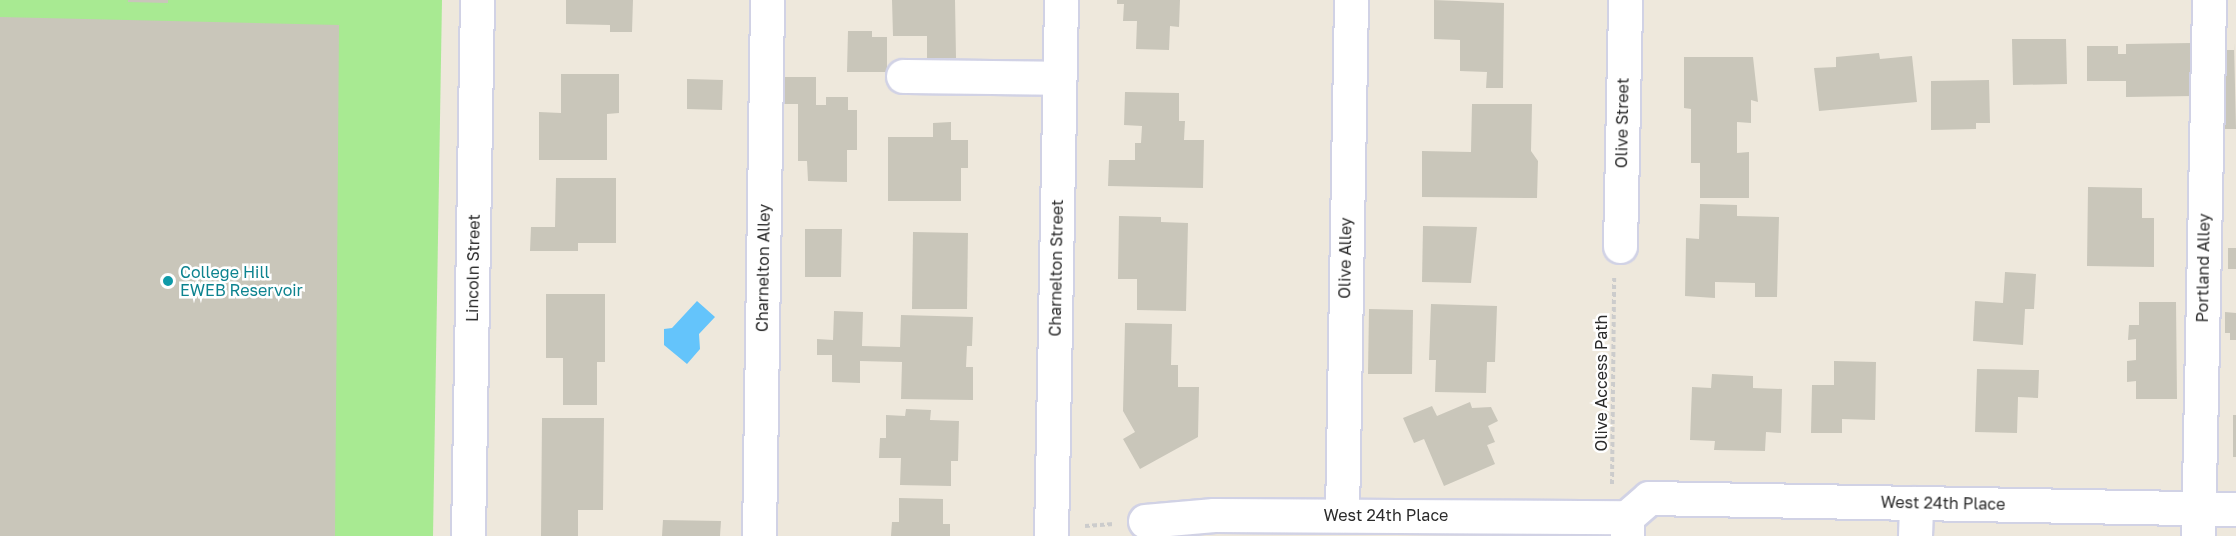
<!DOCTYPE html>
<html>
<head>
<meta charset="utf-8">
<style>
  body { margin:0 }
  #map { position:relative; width:2236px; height:536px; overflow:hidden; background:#eee8dc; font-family:"Golos Text",sans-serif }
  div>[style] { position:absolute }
  .green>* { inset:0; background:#a8ea92 }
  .water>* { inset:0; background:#64c4fb }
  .building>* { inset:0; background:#c9c6ba }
  .path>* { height:4px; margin-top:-2px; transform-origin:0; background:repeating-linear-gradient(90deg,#ccc 0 4.5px,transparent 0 7.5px) }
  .roads { filter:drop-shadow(2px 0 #d1d2e5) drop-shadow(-2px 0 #d1d2e5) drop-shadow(0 2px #d1d2e5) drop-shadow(0 -2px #d1d2e5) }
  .minor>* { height:33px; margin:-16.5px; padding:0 16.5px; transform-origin:16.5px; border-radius:16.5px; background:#fff }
  .dots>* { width:16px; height:16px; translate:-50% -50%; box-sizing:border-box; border:3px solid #fff; border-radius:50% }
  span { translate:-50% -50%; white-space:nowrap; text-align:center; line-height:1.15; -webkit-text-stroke:5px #fff; paint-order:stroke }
  .street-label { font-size:16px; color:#2b2b2b }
  .culture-label { font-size:16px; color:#0d838f }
  .left { translate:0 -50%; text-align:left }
</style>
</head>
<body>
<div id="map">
  <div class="green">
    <div style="clip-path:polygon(0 0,442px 0,433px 536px,0 536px)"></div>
  </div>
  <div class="water">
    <div style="clip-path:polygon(697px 301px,715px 317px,699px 334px,700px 349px,687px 364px,664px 345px,664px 329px,672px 328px)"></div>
  </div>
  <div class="building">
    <div style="clip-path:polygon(128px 0,168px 0,168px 3px,128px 2px)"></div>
    <div style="clip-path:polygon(566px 0,633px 0,632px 32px,610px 32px,610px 25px,566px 24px)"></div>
    <div style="clip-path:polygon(892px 0,955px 0,956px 58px,927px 58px,927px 36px,893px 36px)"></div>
    <div style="clip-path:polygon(1117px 0,1180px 0,1179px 27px,1170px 26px,1169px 50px,1136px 49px,1137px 21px,1123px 21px,1124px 4px,1117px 4px)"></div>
    <div style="clip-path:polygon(1434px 0,1504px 3px,1503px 88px,1486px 88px,1487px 72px,1460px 71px,1460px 40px,1434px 39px)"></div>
    <div style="clip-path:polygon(0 17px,339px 25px,335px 536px,0 536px)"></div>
    <div style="clip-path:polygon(848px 31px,872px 31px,872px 37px,887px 37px,887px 72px,847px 72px)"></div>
    <div style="clip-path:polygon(2012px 39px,2066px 39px,2067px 84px,2013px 85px)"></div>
    <div style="clip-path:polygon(2234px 42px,2236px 129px,2222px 129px,2222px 50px,2234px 50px)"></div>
    <div style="clip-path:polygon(2192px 43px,2193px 96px,2126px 97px,2126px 81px,2087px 81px,2087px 46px,2118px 46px,2118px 54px,2126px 54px,2126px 44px)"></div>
    <div style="clip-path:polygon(1879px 53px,1880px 59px,1912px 56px,1917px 102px,1819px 111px,1814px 68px,1836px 67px,1836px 57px)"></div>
    <div style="clip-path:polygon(1684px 57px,1753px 57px,1758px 102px,1751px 100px,1751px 123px,1737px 122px,1737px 153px,1749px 152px,1749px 198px,1700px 198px,1700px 163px,1691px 163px,1691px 109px,1684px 108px)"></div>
    <div style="clip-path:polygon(561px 74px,619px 74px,619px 113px,607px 114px,607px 160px,539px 160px,539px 112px,561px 113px)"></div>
    <div style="clip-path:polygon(778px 77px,816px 77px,816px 105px,826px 105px,826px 97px,848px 97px,848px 110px,857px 110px,857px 150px,847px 150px,847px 182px,808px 181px,807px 161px,798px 161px,798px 104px,778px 104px)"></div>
    <div style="clip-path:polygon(687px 79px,723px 80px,722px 110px,687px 109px)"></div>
    <div style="clip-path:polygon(1989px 80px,1990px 123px,1976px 123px,1976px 129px,1931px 130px,1931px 81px)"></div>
    <div style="clip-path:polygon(1125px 92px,1179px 93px,1179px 121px,1185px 121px,1184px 140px,1204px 140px,1203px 188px,1108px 186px,1109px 160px,1135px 160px,1135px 143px,1141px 143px,1142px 126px,1124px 125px)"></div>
    <div style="clip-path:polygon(1472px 104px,1532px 104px,1531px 151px,1538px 161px,1537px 198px,1422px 197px,1422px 151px,1471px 152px)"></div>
    <div style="clip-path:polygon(951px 122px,951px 140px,968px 140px,968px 168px,961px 168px,961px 201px,888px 201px,888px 137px,933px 137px,933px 123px)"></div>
    <div style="clip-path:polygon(556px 178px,616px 178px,616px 243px,578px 243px,578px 251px,530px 251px,531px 227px,555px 227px)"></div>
    <div style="clip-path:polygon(2088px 187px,2142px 188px,2142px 218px,2154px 218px,2154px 267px,2087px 266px)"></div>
    <div style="clip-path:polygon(1700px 204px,1737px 205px,1737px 216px,1779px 217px,1777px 297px,1755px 297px,1755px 283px,1715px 282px,1715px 298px,1685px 296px,1686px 238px,1699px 239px)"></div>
    <div style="clip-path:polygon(1119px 216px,1161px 217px,1161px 222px,1188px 223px,1186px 311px,1137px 310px,1137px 279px,1118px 279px)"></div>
    <div style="clip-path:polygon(1423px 226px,1477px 227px,1471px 283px,1422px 282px)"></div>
    <div style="clip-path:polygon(805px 229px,842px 229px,841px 277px,805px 277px)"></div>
    <div style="clip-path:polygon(913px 232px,968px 233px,967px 309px,912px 309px)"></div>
    <div style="clip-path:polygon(2228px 248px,2236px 248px,2236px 269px,2228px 269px)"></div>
    <div style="clip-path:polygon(2005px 272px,2036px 274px,2034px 309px,2025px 309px,2023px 345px,1973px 341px,1975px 301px,2003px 303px)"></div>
    <div style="clip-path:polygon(546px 294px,605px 294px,605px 362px,597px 362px,597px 405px,563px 405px,563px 358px,546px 358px)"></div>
    <div style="clip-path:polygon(2139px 302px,2176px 302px,2177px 399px,2136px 399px,2136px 381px,2127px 382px,2127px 361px,2136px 360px,2136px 339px,2128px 340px,2129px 325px,2139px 325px)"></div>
    <div style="clip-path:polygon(1431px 304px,1497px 306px,1495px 362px,1487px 362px,1486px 393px,1435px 392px,1436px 360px,1429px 360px)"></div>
    <div style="clip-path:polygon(1369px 309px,1413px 310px,1412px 374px,1368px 374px)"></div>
    <div style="clip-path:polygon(834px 311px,863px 312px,862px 346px,900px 347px,901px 315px,973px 317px,972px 346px,967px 346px,966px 367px,973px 367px,973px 400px,901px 399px,902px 362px,860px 361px,860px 383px,832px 382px,832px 355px,817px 355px,817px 339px,833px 340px)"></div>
    <div style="clip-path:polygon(2225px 312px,2236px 313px,2236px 340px,2230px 340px,2230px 333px,2225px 333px)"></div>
    <div style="clip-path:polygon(1125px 323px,1172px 324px,1171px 365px,1178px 365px,1178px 387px,1199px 387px,1198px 437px,1140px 469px,1123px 439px,1135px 432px,1123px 411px)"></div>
    <div style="clip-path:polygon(1834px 361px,1876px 362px,1875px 420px,1842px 419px,1842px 433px,1811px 433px,1812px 385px,1834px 385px)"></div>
    <div style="clip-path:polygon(1977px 369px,2039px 370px,2038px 398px,2018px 397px,2017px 433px,1975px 432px)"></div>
    <div style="clip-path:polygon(1712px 374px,1753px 376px,1753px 388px,1782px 389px,1781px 433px,1766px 432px,1765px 451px,1714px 450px,1715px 441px,1690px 440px,1692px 387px,1711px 388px)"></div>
    <div style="clip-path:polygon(1470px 402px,1472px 408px,1491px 407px,1498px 421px,1488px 426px,1495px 442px,1487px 445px,1495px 464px,1444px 486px,1424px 439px,1414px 443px,1403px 418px,1432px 406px,1437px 416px)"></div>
    <div style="clip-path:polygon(906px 409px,931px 410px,930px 420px,959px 421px,958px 461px,951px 461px,951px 486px,900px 485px,901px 458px,879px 458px,880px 438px,886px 438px,886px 415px,905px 416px)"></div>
    <div style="clip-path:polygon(2233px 415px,2236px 415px,2236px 457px,2233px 457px)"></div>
    <div style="clip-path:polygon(542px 418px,604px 418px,603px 510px,578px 510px,578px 536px,541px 536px)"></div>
    <div style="clip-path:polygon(899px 498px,943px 499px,943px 524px,950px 524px,950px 536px,891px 536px,892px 522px,899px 522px)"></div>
    <div style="clip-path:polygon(663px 520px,721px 521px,720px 536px,662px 536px)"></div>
  </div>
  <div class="path">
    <div style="left:1612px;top:484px;width:206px;rotate:-89.4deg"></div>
    <div style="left:1085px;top:526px;width:29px;rotate:-4deg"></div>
  </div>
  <div class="roads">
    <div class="minor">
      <div style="left:903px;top:76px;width:156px;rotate:0.7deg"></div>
      <div style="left:1620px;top:246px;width:246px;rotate:-88.8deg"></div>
      <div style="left:1342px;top:515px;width:515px;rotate:-89deg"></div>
      <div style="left:1145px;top:521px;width:69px;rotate:-5deg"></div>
      <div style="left:1214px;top:515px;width:413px;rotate:0.3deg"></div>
      <div style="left:468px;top:536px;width:536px;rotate:-89.04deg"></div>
      <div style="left:759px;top:536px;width:536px;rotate:-89.14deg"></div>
      <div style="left:1051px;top:536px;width:536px;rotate:-88.93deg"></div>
      <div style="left:1627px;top:536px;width:19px;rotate:-90deg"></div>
      <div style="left:1627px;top:517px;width:29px;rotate:-41deg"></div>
      <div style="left:1649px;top:498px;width:587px;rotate:1.07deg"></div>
      <div style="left:1915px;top:536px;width:33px;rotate:-88deg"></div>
      <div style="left:2198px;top:536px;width:536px;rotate:-88.82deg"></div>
    </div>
  </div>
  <div class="dots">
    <div style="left:168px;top:281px;background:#0f9aa8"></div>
  </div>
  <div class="street-label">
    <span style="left:1622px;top:123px;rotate:-89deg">Olive Street</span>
    <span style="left:1345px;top:258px;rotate:-89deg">Olive Alley</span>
    <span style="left:473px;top:268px;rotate:-89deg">Lincoln Street</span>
    <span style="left:763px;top:268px;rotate:-89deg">Charnelton Alley</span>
    <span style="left:1056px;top:268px;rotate:-89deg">Charnelton Street</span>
    <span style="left:2203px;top:268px;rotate:-89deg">Portland Alley</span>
    <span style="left:1601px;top:383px;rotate:-90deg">Olive Access Path</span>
    <span style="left:1943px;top:503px;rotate:1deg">West 24th Place</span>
    <span style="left:1386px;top:515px">West 24th Place</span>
  </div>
  <div class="culture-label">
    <span class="left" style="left:180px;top:281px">College Hill<br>EWEB Reservoir</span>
  </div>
</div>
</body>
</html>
